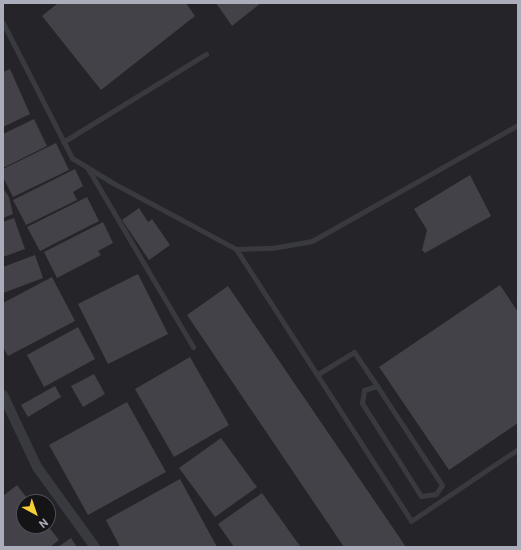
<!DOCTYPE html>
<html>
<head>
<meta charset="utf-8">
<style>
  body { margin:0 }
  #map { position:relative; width:521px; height:550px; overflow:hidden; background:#19181b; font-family:Roboto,sans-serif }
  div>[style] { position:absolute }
  .built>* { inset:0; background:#252428 }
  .building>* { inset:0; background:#434248 }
  .service>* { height:5px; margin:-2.5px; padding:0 2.5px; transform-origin:2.5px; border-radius:2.5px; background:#393a40 }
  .minor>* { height:10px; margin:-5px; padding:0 5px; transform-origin:5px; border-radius:5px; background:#393a40 }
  span { translate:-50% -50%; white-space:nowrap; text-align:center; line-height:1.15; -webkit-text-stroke:4px #141316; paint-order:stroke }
  .frame { position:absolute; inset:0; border:4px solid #abadbb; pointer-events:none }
  .north { position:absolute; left:16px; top:494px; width:40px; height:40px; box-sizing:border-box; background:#141316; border:1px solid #505158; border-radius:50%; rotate:140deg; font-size:11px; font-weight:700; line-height:16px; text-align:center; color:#abadbb }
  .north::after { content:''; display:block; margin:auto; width:14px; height:18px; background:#f6d035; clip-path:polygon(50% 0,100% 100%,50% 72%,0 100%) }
</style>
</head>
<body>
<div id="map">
  <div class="built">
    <div style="clip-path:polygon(evenodd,3px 3px,518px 3px,518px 547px,3px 547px,3px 3px,24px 502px,48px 502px,48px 526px,24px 526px,24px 502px)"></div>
  </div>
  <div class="building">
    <div style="clip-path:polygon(58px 3px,186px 3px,195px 16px,101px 90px,42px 16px)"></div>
    <div style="clip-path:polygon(216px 3px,261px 3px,232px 26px)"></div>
    <div style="clip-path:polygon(10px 69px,30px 114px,3px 127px,3px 72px)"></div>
    <div style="clip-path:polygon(34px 119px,47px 146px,3px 168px,3px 134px)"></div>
    <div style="clip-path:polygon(56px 143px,69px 170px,13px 197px,3px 177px,3px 169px)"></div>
    <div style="clip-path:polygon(75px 169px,83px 186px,73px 192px,77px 200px,26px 225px,13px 200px)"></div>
    <div style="clip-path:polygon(470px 175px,491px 216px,425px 253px,422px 250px,427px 230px,414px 209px)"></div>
    <div style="clip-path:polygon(3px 188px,9px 197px,13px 214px,3px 218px)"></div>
    <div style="clip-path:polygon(87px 197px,99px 221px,40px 251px,27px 227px)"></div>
    <div style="clip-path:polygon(139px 208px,148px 222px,152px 219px,170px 245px,149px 260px,122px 220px)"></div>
    <div style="clip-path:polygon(14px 218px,25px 249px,3px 257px,3px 222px)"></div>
    <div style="clip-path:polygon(103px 222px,113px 243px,98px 251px,101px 255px,57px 278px,44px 252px)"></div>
    <div style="clip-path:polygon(35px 255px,43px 278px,3px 293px,3px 267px)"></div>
    <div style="clip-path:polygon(138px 274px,168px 334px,108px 364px,78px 304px)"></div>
    <div style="clip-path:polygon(52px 277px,75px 321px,8px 356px,3px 347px,3px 303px)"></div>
    <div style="clip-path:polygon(500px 285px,518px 312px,518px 423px,449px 470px,379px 367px)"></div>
    <div style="clip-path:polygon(228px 286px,406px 547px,344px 547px,187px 315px)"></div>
    <div style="clip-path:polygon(78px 327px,95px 359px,44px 387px,27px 355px)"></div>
    <div style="clip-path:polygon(190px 357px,229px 425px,174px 457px,135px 389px)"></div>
    <div style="clip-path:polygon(94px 374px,105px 394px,83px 407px,71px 386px)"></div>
    <div style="clip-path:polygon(55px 386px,61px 397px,28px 417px,21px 405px)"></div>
    <div style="clip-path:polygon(127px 402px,166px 472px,88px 515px,49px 445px)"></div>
    <div style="clip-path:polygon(221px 438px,257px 487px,215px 517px,179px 468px)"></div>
    <div style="clip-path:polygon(180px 479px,217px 547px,120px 547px,106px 520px)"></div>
    <div style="clip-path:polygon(17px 485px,30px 502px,24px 502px,24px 526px,48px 526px,59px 540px,50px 547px,3px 547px,3px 496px)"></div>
    <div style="clip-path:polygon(262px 493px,300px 546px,299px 547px,234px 547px,218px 524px)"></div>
    <div style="clip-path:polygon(71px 538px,77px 547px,58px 547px)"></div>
  </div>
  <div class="service">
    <div style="left:3px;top:23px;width:152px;rotate:62.9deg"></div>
    <div style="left:72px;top:158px;width:48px;rotate:31.4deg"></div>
    <div style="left:113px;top:183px;width:140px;rotate:28.2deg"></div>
    <div style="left:236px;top:249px;width:36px;rotate:-2deg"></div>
    <div style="left:272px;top:248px;width:41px;rotate:-9.9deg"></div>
    <div style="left:312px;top:241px;width:236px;rotate:-29.4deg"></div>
    <div style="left:63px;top:142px;width:168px;rotate:-31.6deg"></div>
    <div style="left:87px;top:167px;width:209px;rotate:59.5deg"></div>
    <div style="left:236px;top:249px;width:323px;rotate:57.2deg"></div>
    <div style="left:411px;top:521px;width:129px;rotate:-33.9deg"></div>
    <div style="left:318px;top:374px;width:42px;rotate:-31.4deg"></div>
    <div style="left:354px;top:352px;width:41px;rotate:55.9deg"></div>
    <div style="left:377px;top:386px;width:118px;rotate:56.7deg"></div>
    <div style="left:442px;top:485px;width:11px;rotate:124deg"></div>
    <div style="left:436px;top:494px;width:15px;rotate:172deg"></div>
    <div style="left:421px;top:496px;width:110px;rotate:-122.4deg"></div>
    <div style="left:362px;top:403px;width:13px;rotate:-81deg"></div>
    <div style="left:364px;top:390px;width:14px;rotate:-17deg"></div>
  </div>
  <div class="minor">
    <div style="left:3px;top:395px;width:80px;rotate:64.7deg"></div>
    <div style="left:37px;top:467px;width:99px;rotate:54.1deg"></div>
  </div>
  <div class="frame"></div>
  <div class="north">N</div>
</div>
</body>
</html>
